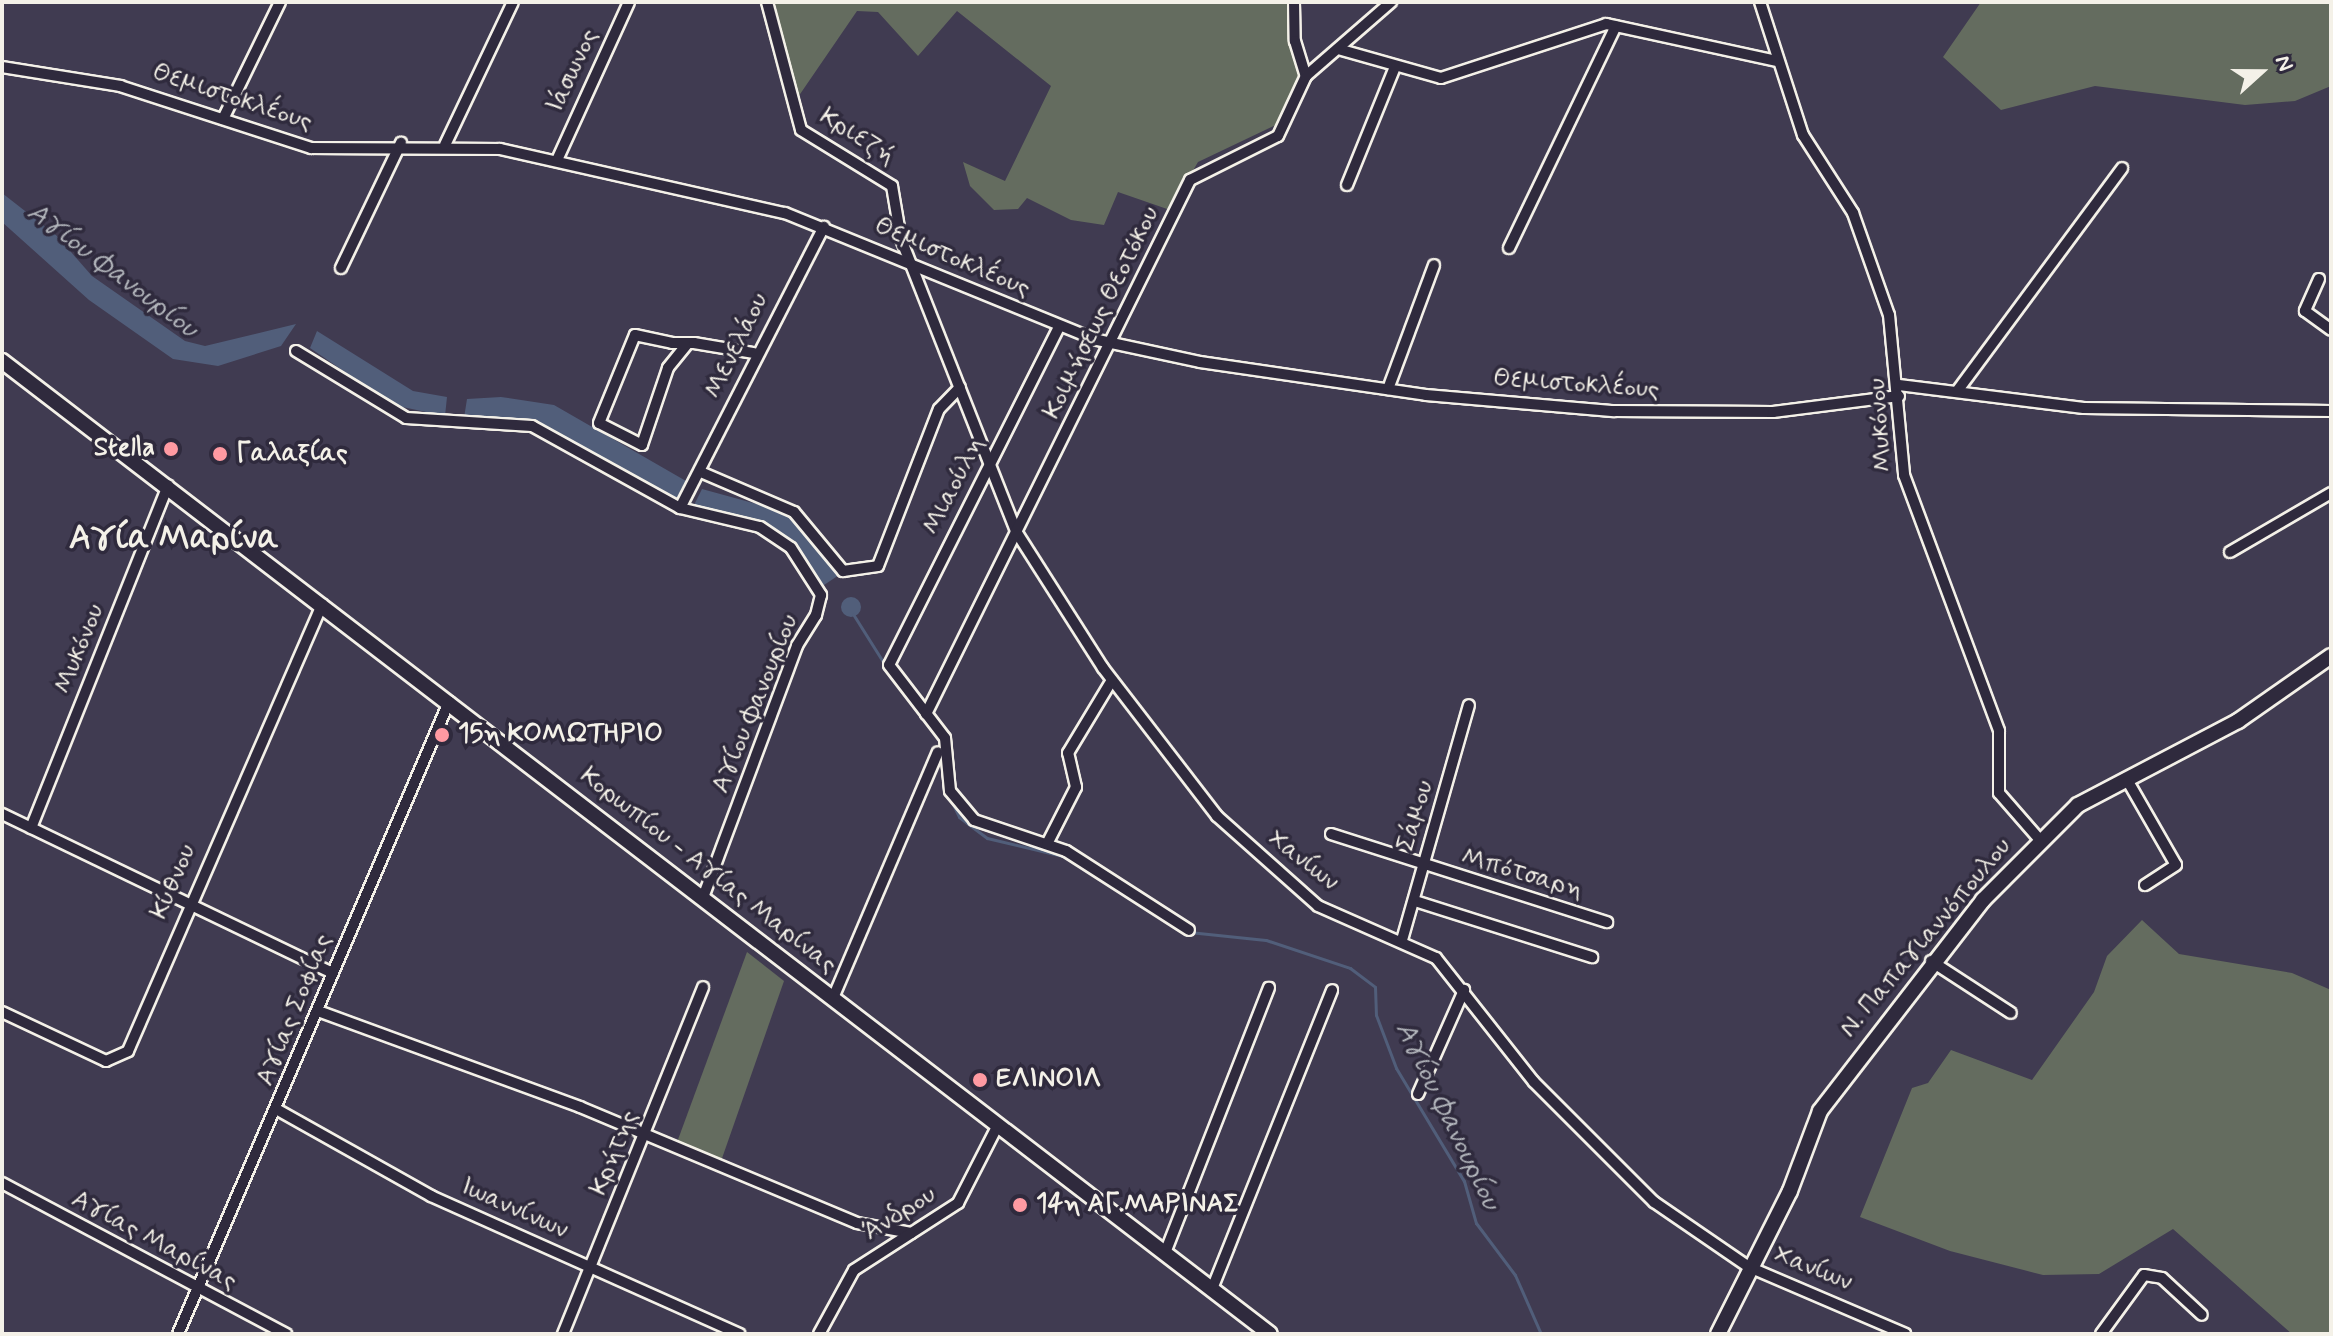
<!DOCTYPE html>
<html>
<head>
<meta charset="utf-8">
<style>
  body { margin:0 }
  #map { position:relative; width:2333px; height:1336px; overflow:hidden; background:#403b51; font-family:Mynerve,sans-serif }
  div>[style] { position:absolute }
  .green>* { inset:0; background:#646c5f }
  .water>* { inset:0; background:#515e7a }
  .round { border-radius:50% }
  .stream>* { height:3px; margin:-1.5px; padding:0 1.5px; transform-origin:1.5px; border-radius:1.5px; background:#515e7a }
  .roads { filter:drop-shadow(2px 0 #f4f1e8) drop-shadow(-2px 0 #f4f1e8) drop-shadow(0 2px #f4f1e8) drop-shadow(0 -2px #f4f1e8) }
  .street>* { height:10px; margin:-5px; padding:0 5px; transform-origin:5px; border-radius:5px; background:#2f2a3d }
  .secondary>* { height:14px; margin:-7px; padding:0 7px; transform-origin:7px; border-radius:7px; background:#2f2a3d }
  .dots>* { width:22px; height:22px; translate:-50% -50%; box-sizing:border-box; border:4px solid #2f2a3d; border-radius:50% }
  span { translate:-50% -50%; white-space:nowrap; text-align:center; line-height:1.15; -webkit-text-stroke:7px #2f2a3d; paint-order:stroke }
  .street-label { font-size:26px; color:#f4f1e8 }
  .poi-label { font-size:26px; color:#f4f1e8; font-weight:700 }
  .right { translate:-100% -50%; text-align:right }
  .left { translate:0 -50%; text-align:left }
  .water-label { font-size:28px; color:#b3b6bc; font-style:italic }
  .district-label { font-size:34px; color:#f4f1e8; font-weight:700 }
  .frame { position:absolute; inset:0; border:4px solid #f4f1e8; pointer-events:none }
  .north { position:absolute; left:2221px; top:32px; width:80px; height:80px; -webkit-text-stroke:6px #2f2a3d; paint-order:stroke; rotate:69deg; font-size:22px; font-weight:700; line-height:32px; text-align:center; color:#f4f1e8 }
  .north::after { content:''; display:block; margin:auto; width:28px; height:36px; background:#f4f1e8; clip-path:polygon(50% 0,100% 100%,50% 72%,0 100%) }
</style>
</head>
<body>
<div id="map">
  <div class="green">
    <div style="clip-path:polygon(775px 2px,1289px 2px,1300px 74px,1278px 124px,1198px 162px,1170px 210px,1118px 192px,1104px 225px,1071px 220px,1027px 198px,1018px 209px,994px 210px,970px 186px,963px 162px,1005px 181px,1051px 86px,957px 11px,918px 56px,878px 12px,857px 11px,796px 100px)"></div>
    <div style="clip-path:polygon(1981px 2px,2331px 2px,2331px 86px,2295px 101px,2245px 105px,2095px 86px,2001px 110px,1943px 57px)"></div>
    <div style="clip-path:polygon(2142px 920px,2179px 954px,2292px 973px,2331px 990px,2331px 1334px,2292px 1334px,2173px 1229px,2099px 1274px,2043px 1275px,1950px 1251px,1860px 1217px,1912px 1088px,1928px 1083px,1951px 1050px,2032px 1080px,2094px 992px,2107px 956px)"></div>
    <div style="clip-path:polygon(747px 952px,784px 981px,720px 1164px,676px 1145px)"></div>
  </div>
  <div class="water">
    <div style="clip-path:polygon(2px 193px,57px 236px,92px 276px,185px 341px,205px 346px,296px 324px,281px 346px,218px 366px,173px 359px,89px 300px,2px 222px)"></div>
    <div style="clip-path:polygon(317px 331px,413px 391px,447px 397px,445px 416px,393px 405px,310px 348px)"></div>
    <div style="clip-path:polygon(501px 397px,554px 405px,686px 481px,677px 498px,536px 423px,464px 418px,467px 399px)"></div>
    <div style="clip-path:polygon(702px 489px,790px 513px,839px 575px,824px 585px,771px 528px,693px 507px)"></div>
    <div class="round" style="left:841px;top:597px;width:20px;height:20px"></div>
  </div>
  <div class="stream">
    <div style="left:853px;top:614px;width:60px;rotate:57.9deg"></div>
    <div style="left:893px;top:678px;width:44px;rotate:52.4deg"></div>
    <div style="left:948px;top:794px;width:25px;rotate:64deg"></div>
    <div style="left:959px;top:817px;width:35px;rotate:37deg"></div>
    <div style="left:987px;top:838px;width:82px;rotate:13.4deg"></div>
    <div style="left:1131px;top:898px;width:59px;rotate:32.6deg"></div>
    <div style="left:1189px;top:932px;width:77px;rotate:5.9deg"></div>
    <div style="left:1266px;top:940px;width:89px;rotate:18.4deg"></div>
    <div style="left:1350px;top:968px;width:31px;rotate:37deg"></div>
    <div style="left:1375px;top:987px;width:28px;rotate:88deg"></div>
    <div style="left:1376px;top:1015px;width:57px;rotate:69.3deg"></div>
    <div style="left:1396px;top:1068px;width:132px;rotate:59deg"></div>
    <div style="left:1464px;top:1181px;width:44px;rotate:74.1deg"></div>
    <div style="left:1476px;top:1223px;width:65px;rotate:53.1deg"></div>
    <div style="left:1515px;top:1275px;width:64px;rotate:66.2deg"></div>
  </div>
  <div class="roads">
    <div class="street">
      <div style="left:767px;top:2px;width:132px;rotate:75.1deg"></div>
      <div style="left:801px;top:130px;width:107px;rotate:31.6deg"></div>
      <div style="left:892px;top:186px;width:54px;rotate:80.4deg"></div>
      <div style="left:901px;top:239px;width:316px;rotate:68.5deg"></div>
      <div style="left:1017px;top:533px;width:160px;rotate:57.5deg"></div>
      <div style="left:1103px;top:668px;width:187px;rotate:52.4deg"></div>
      <div style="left:1217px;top:816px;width:135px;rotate:41.7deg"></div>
      <div style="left:1318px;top:906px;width:129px;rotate:23.8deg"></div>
      <div style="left:1436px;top:958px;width:158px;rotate:51.7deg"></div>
      <div style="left:1534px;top:1082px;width:170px;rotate:45deg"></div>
      <div style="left:1654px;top:1202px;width:115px;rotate:34.4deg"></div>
      <div style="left:1749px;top:1267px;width:170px;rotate:23.2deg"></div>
      <div style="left:1294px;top:2px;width:39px;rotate:89deg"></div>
      <div style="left:1295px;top:41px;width:37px;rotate:73deg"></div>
      <div style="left:1760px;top:2px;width:140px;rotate:72.1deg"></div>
      <div style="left:1803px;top:135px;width:93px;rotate:57.3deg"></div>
      <div style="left:1853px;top:213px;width:108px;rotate:70.6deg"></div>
      <div style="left:1889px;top:315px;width:161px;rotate:84.6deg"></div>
      <div style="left:1904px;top:475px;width:273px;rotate:69.6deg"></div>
      <div style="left:1999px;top:731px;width:62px;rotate:90deg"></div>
      <div style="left:1999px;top:793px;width:62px;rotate:48.9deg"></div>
      <div style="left:1338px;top:49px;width:107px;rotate:15.7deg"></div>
      <div style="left:1441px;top:78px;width:174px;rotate:-18.1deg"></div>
      <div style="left:1606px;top:24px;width:175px;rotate:12.2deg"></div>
      <div style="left:2px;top:67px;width:120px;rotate:9.1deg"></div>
      <div style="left:120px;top:86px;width:201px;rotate:18deg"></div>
      <div style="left:311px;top:148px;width:189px;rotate:0.3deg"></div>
      <div style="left:500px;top:149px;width:292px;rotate:12.7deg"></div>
      <div style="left:785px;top:213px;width:333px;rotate:22.2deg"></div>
      <div style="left:1093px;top:339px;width:109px;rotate:12.1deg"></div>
      <div style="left:1200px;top:362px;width:228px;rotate:8.3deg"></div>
      <div style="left:1426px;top:395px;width:189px;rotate:4.9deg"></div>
      <div style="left:1614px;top:411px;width:159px;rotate:0.4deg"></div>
      <div style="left:1773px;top:412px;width:127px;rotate:-7.2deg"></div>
      <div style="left:223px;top:119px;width:130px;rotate:-64deg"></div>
      <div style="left:445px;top:145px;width:158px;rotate:-64.6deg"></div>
      <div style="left:558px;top:158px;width:171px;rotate:-65.5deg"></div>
      <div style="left:1347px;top:185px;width:125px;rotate:-67.9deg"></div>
      <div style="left:1509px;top:248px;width:246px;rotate:-64.3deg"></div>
      <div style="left:341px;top:268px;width:139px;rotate:-64.4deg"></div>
      <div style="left:2319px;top:279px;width:35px;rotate:114deg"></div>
      <div style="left:2305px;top:311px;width:32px;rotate:36deg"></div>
      <div style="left:1059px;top:327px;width:378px;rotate:116.7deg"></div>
      <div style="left:889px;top:665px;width:92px;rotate:52.5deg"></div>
      <div style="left:945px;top:738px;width:53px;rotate:84.6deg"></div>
      <div style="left:950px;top:791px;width:38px;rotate:50deg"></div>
      <div style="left:974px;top:820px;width:97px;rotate:18.6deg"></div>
      <div style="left:1066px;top:851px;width:146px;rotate:32.7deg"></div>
      <div style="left:688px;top:343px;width:32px;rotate:129deg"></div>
      <div style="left:668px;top:368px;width:81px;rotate:108.7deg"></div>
      <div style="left:642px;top:445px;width:48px;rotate:-152.9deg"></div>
      <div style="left:599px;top:423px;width:95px;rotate:-67.8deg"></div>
      <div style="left:635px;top:335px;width:38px;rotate:12deg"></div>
      <div style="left:672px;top:343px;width:22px"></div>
      <div style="left:694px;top:343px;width:61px;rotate:9.5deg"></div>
      <div style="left:296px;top:351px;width:129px;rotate:31.3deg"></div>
      <div style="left:406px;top:418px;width:126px;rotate:3.6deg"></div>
      <div style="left:532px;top:426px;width:169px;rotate:29deg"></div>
      <div style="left:680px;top:508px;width:82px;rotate:13.4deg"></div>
      <div style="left:760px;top:527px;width:37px;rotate:34deg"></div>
      <div style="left:791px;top:548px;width:56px;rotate:57.4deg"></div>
      <div style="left:821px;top:595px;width:21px;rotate:104deg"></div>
      <div style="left:816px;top:615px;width:36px;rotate:122deg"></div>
      <div style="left:797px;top:646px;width:269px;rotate:110.5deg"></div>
      <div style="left:1899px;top:385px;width:186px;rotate:7.1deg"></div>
      <div style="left:2084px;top:408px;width:247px;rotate:0.7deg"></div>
      <div style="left:1388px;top:389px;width:132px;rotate:-69.6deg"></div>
      <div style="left:1958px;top:390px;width:276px;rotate:-53.5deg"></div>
      <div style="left:703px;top:473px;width:99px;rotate:23.2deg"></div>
      <div style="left:794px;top:512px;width:77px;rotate:50.3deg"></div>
      <div style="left:843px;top:571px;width:35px;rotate:-8deg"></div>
      <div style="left:878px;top:566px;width:168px;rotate:-68.8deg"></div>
      <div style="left:939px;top:409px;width:30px;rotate:-46deg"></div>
      <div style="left:680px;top:508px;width:316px;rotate:-62.9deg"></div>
      <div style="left:2230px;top:552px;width:117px;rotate:-30.3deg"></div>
      <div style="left:926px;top:714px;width:596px;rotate:-63.69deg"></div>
      <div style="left:1190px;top:180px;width:98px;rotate:-26.6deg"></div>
      <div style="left:1278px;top:136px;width:66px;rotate:-65deg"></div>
      <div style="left:1306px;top:76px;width:113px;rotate:-41deg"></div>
      <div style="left:2126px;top:778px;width:100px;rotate:60.1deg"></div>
      <div style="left:2176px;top:865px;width:37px;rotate:147deg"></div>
      <div style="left:2px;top:814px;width:367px;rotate:25.7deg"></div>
      <div style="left:31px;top:828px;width:369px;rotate:-68.2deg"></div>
      <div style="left:1331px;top:834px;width:290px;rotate:17.7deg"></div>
      <div style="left:1047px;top:844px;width:64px;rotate:-63deg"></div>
      <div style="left:1076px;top:787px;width:35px;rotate:-103deg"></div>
      <div style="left:1068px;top:753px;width:85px;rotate:-58.9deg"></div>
      <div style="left:1415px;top:901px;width:186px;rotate:17.6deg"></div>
      <div style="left:1402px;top:940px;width:244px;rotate:-74.1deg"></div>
      <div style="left:1931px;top:961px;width:95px;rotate:33deg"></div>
      <div style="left:833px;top:998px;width:267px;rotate:-66.9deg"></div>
      <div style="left:318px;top:1011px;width:279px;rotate:20.1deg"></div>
      <div style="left:580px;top:1107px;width:300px;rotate:22.7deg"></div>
      <div style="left:857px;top:1223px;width:55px;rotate:10.5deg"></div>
      <div style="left:2px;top:1012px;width:115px;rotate:25.2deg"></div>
      <div style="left:106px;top:1061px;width:24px;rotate:-24deg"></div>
      <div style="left:128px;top:1051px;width:487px;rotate:-66.5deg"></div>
      <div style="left:1418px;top:1094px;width:114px;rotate:-66.1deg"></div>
      <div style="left:278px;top:1110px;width:176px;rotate:29.3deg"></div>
      <div style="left:431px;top:1196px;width:338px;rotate:24.1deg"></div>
      <div style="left:2px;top:1183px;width:322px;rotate:28deg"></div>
      <div style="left:1165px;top:1253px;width:285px;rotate:-68.6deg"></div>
      <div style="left:1212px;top:1289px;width:322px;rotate:-68.1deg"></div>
      <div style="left:178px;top:1334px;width:688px;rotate:-66.79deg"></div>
      <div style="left:563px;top:1334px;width:374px;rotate:-68deg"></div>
      <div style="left:819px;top:1334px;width:73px;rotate:-61.3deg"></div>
      <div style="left:854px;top:1270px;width:124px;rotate:-32.8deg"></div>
      <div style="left:958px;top:1203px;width:88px;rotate:-62.9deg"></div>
      <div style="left:2101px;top:1334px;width:73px;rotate:-53.9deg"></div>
      <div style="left:2144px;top:1275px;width:18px;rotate:9deg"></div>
      <div style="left:2162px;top:1278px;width:54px;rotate:42.8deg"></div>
    </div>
    <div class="secondary">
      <div style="left:2px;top:361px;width:1598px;rotate:37.5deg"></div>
      <div style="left:1718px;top:1334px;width:160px;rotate:-63.3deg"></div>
      <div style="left:1790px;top:1191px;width:85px;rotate:-69.4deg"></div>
      <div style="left:1820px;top:1111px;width:267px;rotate:-52.3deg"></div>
      <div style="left:1983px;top:900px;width:134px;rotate:-45deg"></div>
      <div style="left:2078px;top:805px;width:181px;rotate:-27.7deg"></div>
      <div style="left:2238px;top:721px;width:113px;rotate:-35deg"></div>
    </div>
  </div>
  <div class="dots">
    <div style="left:171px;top:449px;background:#ff9aa2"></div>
    <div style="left:220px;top:454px;background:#ff9aa2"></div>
    <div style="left:442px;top:735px;background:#ff9aa2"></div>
    <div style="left:980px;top:1080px;background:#ff9aa2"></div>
    <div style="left:1020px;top:1205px;background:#ff9aa2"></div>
  </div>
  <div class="street-label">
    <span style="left:573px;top:71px;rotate:-65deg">Ιάσωνος</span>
    <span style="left:232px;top:98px;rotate:18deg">Θεμιστοκλέους</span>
    <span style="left:857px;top:137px;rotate:32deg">Κριεζή</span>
    <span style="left:952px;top:258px;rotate:23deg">Θεμιστοκλέους</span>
    <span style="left:1102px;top:313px;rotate:-64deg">Κοιμήσεως Θεοτόκου</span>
    <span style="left:737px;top:346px;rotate:-64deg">Μενελάου</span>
    <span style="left:1576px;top:385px;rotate:4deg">Θεμιστοκλέους</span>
    <span style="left:1881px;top:425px;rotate:-94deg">Μυκόνου</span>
    <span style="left:954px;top:486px;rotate:-63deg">Μιαούλη</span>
    <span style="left:80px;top:649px;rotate:-68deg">Μυκόνου</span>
    <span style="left:756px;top:704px;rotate:-68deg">Αγίου Φανουρίου</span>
    <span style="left:1416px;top:816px;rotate:-73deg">Σάμου</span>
    <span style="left:1303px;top:861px;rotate:38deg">Χανίων</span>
    <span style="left:708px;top:871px;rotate:38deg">Κορωπίου - Αγίας Μαρίνας</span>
    <span style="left:1522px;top:874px;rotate:16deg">Μπότσαρη</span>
    <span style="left:174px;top:882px;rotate:-67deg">Κύθνου</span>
    <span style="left:1926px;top:938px;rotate:-50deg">Ν. Παπαγιαννόπουλου</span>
    <span style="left:295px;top:1010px;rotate:-68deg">Αγίας Σοφίας</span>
    <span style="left:615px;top:1153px;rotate:-68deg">Κρήτης</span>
    <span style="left:514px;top:1209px;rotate:24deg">Ιωαννίνων</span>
    <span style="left:900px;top:1214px;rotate:-32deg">Άνδρου</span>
    <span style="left:154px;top:1241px;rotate:28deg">Αγίας Μαρίνας</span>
    <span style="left:1813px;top:1269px;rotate:22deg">Χανίων</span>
  </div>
  <div class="poi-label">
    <span class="right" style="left:155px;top:449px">Stella</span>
    <span class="left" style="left:236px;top:454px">Γαλαξίας</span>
    <span class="left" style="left:458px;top:735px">15η ΚΟΜΩΤΗΡΙΟ</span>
    <span class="left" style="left:996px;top:1080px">ΕΛΙΝΟΙΛ</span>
    <span class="left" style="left:1036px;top:1205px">14η ΑΓ.ΜΑΡΙΝΑΣ</span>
  </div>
  <div class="water-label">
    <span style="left:112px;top:271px;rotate:37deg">Αγίου Φανουρίου</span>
    <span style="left:1447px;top:1116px;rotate:64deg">Αγίου Φανουρίου</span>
  </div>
  <div class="district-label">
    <span style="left:174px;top:539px">Αγία Μαρίνα</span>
  </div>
  <div class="frame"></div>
  <div class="north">N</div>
</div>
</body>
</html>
